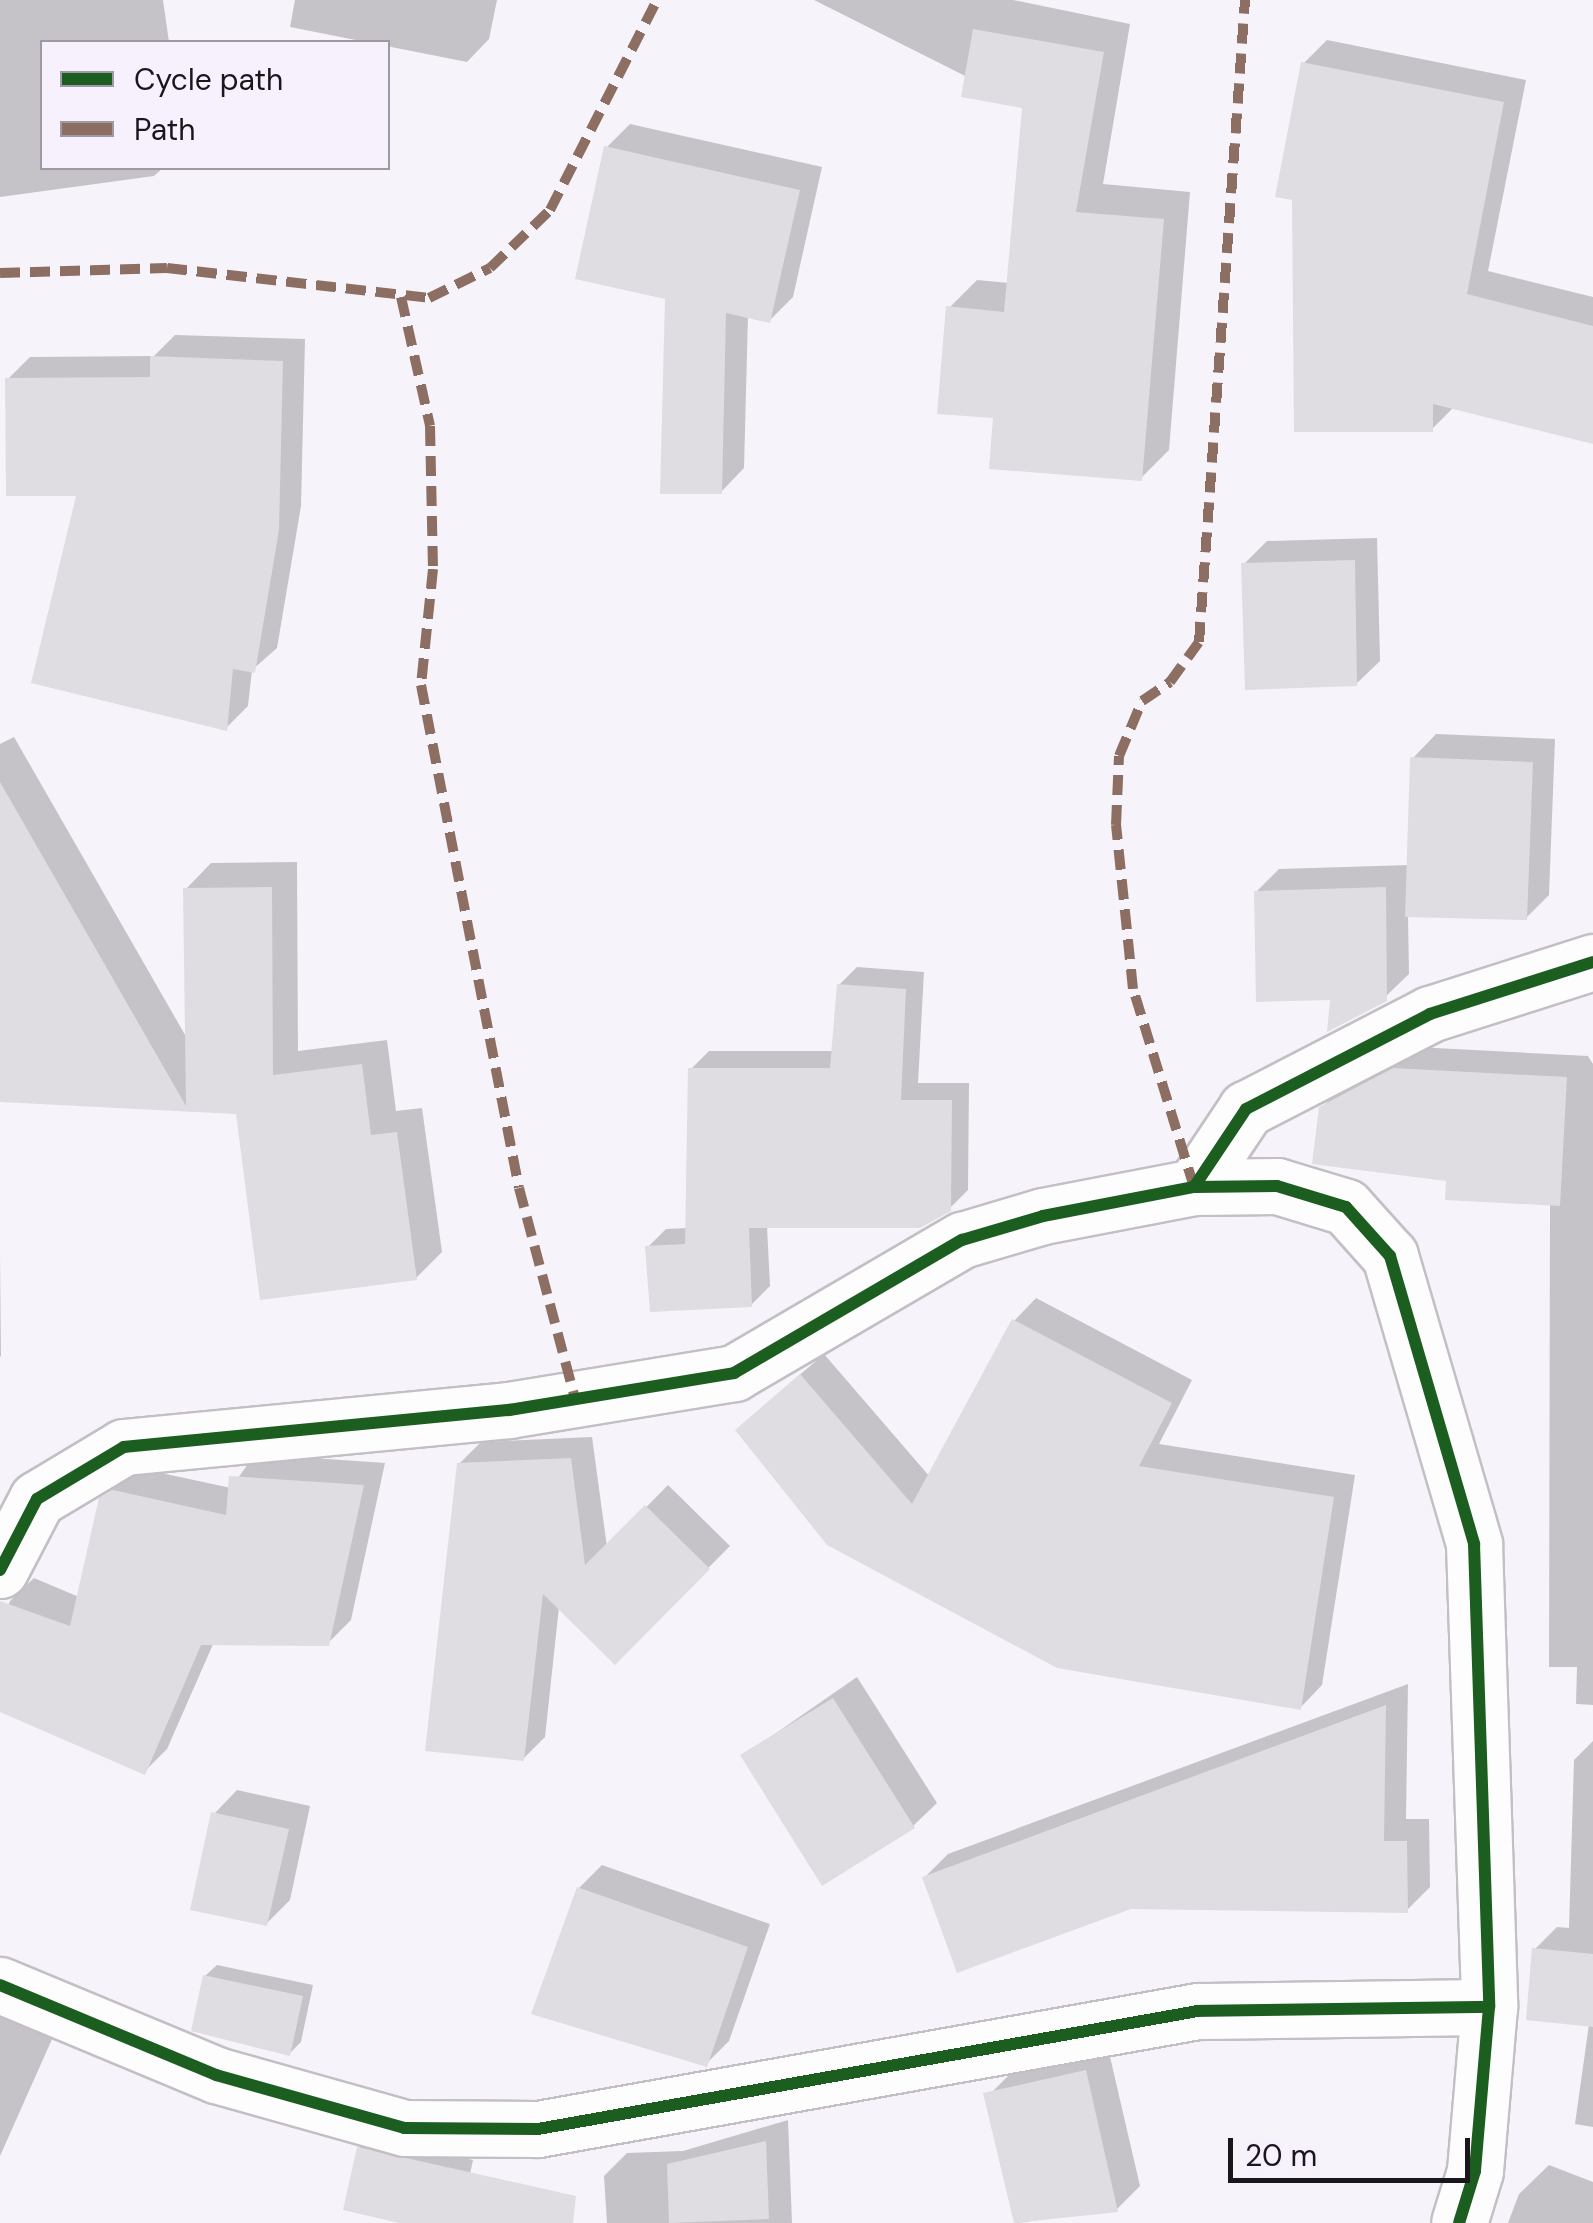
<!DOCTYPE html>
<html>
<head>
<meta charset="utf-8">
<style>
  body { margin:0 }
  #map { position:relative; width:1593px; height:2223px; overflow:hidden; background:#f7f3fa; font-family:"DM Sans",sans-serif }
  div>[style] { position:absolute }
  .shadow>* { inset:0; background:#0003 }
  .building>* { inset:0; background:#dfdce2 }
  .roads { filter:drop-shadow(2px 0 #c3bfc5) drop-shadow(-2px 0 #c3bfc5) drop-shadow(0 2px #c3bfc5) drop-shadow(0 -2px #c3bfc5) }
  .minor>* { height:55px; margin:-27.5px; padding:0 27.5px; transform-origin:27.5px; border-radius:27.5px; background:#fefdfe }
  .quiet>* { height:10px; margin-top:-5px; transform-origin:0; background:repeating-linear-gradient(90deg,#8d6e63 0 20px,transparent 0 30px) }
  .cycleway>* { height:12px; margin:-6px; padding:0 6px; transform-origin:6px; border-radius:6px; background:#1b5e20 }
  span { translate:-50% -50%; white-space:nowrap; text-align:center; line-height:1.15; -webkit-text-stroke:8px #f7f0fd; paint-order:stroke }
  .legend { position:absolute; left:40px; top:40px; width:350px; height:130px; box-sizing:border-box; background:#f7f0fd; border:2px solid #9e99a3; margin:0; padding:12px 18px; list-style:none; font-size:30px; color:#19161c }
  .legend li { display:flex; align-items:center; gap:20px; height:50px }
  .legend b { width:50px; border:2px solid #9e99a3 }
  .scale { position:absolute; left:1228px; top:2138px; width:242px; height:45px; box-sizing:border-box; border:5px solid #19161c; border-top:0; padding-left:12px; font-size:30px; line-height:35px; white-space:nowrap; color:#19161c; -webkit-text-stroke:8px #f7f0fd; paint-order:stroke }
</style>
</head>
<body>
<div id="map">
  <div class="shadow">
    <div style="clip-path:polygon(0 0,163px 0,169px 42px,42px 42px,42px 168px,163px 168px,154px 176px,0 197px)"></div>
    <div style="clip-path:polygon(295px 0,497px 0,489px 39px,467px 62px,290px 27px)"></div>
    <div style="clip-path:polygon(814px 0,1013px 0,1130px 24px,1103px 184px,1190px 192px,1169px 450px,1141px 478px,996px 416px,949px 308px,977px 280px,1009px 283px,1025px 106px)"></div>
    <div style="clip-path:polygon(1327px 40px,1526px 80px,1488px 271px,1593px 297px,1593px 442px,1454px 407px,1432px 429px,1304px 63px)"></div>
    <div style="clip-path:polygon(630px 124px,822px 167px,793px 297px,770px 320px,748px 315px,744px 468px,721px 492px,667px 297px,607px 147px)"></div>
    <div style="clip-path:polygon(175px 335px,305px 339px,301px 506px,277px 648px,252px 670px,248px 706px,226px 728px,8px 379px,30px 357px,154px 356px)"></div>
    <div style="clip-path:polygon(1377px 538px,1380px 661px,1356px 684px,1244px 564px,1267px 541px)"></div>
    <div style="clip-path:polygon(1436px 734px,1555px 739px,1549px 895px,1526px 918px,1408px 914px,1409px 974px,1385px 997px,1333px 998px,1256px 892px,1279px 869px,1409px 865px,1413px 758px)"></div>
    <div style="clip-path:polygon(14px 737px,188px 1040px,186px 889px,211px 863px,297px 862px,298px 1051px,387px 1040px,396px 1111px,422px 1108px,442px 1252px,416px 1278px,238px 1112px,0 1099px,0 744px)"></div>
    <div style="clip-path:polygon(857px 967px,924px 972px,918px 1083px,969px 1083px,968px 1190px,949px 1209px,767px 1226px,770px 1286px,751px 1305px,648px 1247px,666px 1229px,688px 1228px,691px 1069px,709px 1051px,834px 1051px,839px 985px)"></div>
    <div style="clip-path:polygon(1417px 1047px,1588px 1056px,1593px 1064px,1593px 1705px,1576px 1704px,1577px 1667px,1549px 1667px,1550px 1203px,1449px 1179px,1321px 1108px,1344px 1085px)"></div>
    <div style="clip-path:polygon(0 1255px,1px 1356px,0 1357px)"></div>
    <div style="clip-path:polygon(1036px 1298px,1192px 1380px,1159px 1444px,1355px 1475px,1322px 1685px,1300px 1708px,1058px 1665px,761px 1408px,824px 1354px,930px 1477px,1014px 1321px)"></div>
    <div style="clip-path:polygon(592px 1437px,607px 1547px,668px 1485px,730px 1546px,615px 1662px,559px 1607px,545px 1737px,523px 1759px,459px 1464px,481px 1442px)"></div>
    <div style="clip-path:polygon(255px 1454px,385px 1463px,351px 1620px,328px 1643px,214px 1642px,167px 1749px,144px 1772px,0 1709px,0 1625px,10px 1601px,34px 1578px,79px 1597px,102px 1499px,138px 1468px,231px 1488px)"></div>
    <div style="clip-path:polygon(857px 1677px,937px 1803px,913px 1826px,743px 1756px)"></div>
    <div style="clip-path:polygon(1408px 1684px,1406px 1819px,1429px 1819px,1430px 1887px,1407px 1910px,925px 1877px,948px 1854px)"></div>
    <div style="clip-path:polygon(1593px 1741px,1593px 2127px,1575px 2124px,1589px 2024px,1535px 1949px,1557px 1927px,1569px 1928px,1574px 1760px)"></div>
    <div style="clip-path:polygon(237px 1790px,310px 1806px,290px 1900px,267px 1923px,214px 1814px)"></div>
    <div style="clip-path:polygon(602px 1865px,770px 1924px,729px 2041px,706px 2064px,579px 1888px)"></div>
    <div style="clip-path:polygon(217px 1965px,313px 1985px,301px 2042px,289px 2054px,205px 1976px)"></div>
    <div style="clip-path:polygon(0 2006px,57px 2028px,0 2156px)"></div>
    <div style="clip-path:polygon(1108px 2048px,1140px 2186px,1117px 2209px,1017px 2223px,992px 2092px,1015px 2069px)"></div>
    <div style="clip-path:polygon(788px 2120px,792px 2223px,607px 2223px,604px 2176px,627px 2153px,683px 2151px)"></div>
    <div style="clip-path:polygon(370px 2137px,473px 2160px,460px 2220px,410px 2223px,359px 2148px)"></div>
    <div style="clip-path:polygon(1549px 2165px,1593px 2182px,1593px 2223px,1508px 2223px,1519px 2194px)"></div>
  </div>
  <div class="building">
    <div style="clip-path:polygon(973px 29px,1104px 52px,1076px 212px,1164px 219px,1142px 481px,989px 469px,993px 418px,937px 414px,946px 306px,1004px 312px,1022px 108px,961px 97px)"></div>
    <div style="clip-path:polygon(1301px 62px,1504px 102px,1467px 294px,1593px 326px,1593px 444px,1433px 404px,1433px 432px,1294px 432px,1292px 200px,1275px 197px)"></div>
    <div style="clip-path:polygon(604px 146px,800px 190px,770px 323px,726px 313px,722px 494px,660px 494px,665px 299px,575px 279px)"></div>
    <div style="clip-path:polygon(150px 356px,283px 361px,279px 530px,255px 673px,233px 669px,227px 731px,31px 683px,76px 496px,6px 496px,5px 378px,150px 377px)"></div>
    <div style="clip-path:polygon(1355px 560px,1357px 686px,1245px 690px,1241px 563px)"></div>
    <div style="clip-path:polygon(1410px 757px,1533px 762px,1527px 920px,1405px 917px)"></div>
    <div style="clip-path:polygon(0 782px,186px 1106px,183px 888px,272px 887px,273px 1075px,362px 1064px,371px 1135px,397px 1132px,417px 1280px,260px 1300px,236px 1114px,0 1102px)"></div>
    <div style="clip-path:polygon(1386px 887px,1387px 1001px,1327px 1032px,1330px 1000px,1256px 1002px,1254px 891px)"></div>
    <div style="clip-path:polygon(837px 984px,906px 989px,901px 1100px,952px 1100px,951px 1211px,920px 1228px,749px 1228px,752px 1307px,650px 1312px,645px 1246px,685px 1244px,688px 1068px,830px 1068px)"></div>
    <div style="clip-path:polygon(1393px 1068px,1567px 1077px,1560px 1206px,1445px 1200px,1446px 1181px,1312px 1164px,1319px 1107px)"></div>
    <div style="clip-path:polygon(1012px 1319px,1172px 1403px,1139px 1466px,1334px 1497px,1301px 1710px,1057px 1668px,827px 1545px,735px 1430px,800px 1374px,912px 1504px)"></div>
    <div style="clip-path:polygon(571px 1458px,585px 1565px,645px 1505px,710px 1569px,615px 1665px,543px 1594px,524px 1761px,425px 1751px,457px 1463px)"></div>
    <div style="clip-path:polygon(229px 1476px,364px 1485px,329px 1646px,201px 1645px,145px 1775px,0 1712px,0 1601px,70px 1626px,99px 1498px,113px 1490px,226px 1515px)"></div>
    <div style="clip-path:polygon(833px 1698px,915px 1828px,822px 1886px,740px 1755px)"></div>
    <div style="clip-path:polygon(1386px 1705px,1384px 1841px,1407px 1841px,1408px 1913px,1131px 1909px,957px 1973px,922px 1877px)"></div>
    <div style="clip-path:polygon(211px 1812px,289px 1829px,267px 1926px,190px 1910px)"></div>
    <div style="clip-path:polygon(577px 1887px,748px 1947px,707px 2067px,531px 2014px)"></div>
    <div style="clip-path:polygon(1532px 1948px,1593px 1954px,1593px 2027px,1526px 2020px)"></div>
    <div style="clip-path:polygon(203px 1975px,303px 1996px,290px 2056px,191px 2031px)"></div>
    <div style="clip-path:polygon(1086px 2070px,1118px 2212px,1014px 2223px,983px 2093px)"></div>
    <div style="clip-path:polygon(766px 2141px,769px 2219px,669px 2223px,667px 2164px)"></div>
    <div style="clip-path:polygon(357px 2147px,576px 2196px,573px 2223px,399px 2223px,343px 2210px)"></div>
  </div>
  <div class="roads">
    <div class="minor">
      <div style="left:1194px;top:1187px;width:94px;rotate:-56.3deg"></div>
      <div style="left:1246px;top:1109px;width:207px;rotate:-27.3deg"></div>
      <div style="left:1430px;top:1014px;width:171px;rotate:-17.7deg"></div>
      <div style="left:0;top:1570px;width:80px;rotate:-62.5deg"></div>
      <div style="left:37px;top:1499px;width:101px;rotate:-30.9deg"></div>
      <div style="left:124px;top:1447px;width:387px;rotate:-5.5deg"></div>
      <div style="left:509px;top:1410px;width:228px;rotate:-9.3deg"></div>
      <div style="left:734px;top:1373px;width:264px;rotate:-30.3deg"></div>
      <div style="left:962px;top:1240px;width:84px;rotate:-16.5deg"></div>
      <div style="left:1043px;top:1216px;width:154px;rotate:-10.9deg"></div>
      <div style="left:1194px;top:1187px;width:83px;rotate:-0.7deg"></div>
      <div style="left:1277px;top:1186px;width:72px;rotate:16.9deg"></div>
      <div style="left:1346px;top:1207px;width:66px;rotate:48.1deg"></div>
      <div style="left:1390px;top:1256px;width:300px;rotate:73.7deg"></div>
      <div style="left:1474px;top:1544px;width:463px;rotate:88.1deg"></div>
      <div style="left:1489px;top:2007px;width:165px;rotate:94.9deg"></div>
      <div style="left:1475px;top:2171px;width:54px;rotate:107.1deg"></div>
      <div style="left:0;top:1985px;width:234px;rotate:22.6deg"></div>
      <div style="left:216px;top:2075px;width:195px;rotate:15.7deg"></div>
      <div style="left:404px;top:2128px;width:134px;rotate:0.4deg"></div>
      <div style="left:538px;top:2129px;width:670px;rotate:-10.14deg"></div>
      <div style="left:1198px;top:2011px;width:291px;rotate:-0.8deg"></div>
    </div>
  </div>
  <div class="quiet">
    <div style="left:0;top:273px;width:167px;rotate:-1.7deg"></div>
    <div style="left:167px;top:268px;width:264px;rotate:6.5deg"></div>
    <div style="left:429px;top:298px;width:68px;rotate:-26.2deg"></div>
    <div style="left:490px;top:268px;width:83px;rotate:-44deg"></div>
    <div style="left:550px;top:210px;width:236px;rotate:-63deg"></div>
    <div style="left:401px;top:297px;width:132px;rotate:77.3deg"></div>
    <div style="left:430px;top:426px;width:143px;rotate:88.8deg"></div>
    <div style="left:433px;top:569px;width:117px;rotate:95.9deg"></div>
    <div style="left:421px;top:685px;width:512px;rotate:78.98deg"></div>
    <div style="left:519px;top:1188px;width:221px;rotate:75.1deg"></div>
    <div style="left:1194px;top:1187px;width:207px;rotate:-107.1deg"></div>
    <div style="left:1133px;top:989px;width:165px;rotate:-95.9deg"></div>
    <div style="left:1116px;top:825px;width:69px;rotate:-87.5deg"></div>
    <div style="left:1119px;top:756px;width:60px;rotate:-67.3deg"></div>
    <div style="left:1142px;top:701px;width:34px;rotate:-34deg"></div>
    <div style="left:1170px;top:682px;width:49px;rotate:-54.1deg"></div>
    <div style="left:1199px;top:642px;width:644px;rotate:-85.9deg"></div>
  </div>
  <div class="cycleway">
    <div style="left:1194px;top:1187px;width:94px;rotate:-56.3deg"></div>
    <div style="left:1246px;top:1109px;width:207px;rotate:-27.3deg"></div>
    <div style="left:1430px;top:1014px;width:171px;rotate:-17.7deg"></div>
    <div style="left:0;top:1570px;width:80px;rotate:-62.5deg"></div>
    <div style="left:37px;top:1499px;width:101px;rotate:-30.9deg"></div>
    <div style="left:124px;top:1447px;width:387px;rotate:-5.5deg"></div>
    <div style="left:509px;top:1410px;width:228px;rotate:-9.3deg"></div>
    <div style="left:734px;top:1373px;width:264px;rotate:-30.3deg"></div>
    <div style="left:962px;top:1240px;width:84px;rotate:-16.5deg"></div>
    <div style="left:1043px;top:1216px;width:154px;rotate:-10.9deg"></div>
    <div style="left:1194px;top:1187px;width:83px;rotate:-0.7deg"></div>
    <div style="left:1277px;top:1186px;width:72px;rotate:16.9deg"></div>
    <div style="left:1346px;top:1207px;width:66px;rotate:48.1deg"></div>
    <div style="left:1390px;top:1256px;width:300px;rotate:73.7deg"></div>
    <div style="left:1474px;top:1544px;width:463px;rotate:88.1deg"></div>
    <div style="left:1489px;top:2007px;width:165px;rotate:94.9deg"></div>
    <div style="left:1475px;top:2171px;width:54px;rotate:107.1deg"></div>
    <div style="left:0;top:1985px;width:234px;rotate:22.6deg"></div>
    <div style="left:216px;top:2075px;width:195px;rotate:15.7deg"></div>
    <div style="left:404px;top:2128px;width:134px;rotate:0.4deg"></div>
    <div style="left:538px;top:2129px;width:670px;rotate:-10.14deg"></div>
    <div style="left:1198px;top:2011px;width:291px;rotate:-0.8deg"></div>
  </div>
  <ul class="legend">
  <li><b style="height:12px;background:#1b5e20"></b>Cycle path</li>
  <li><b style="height:12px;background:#8d6e63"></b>Path</li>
  </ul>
  <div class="scale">20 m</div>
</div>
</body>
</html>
